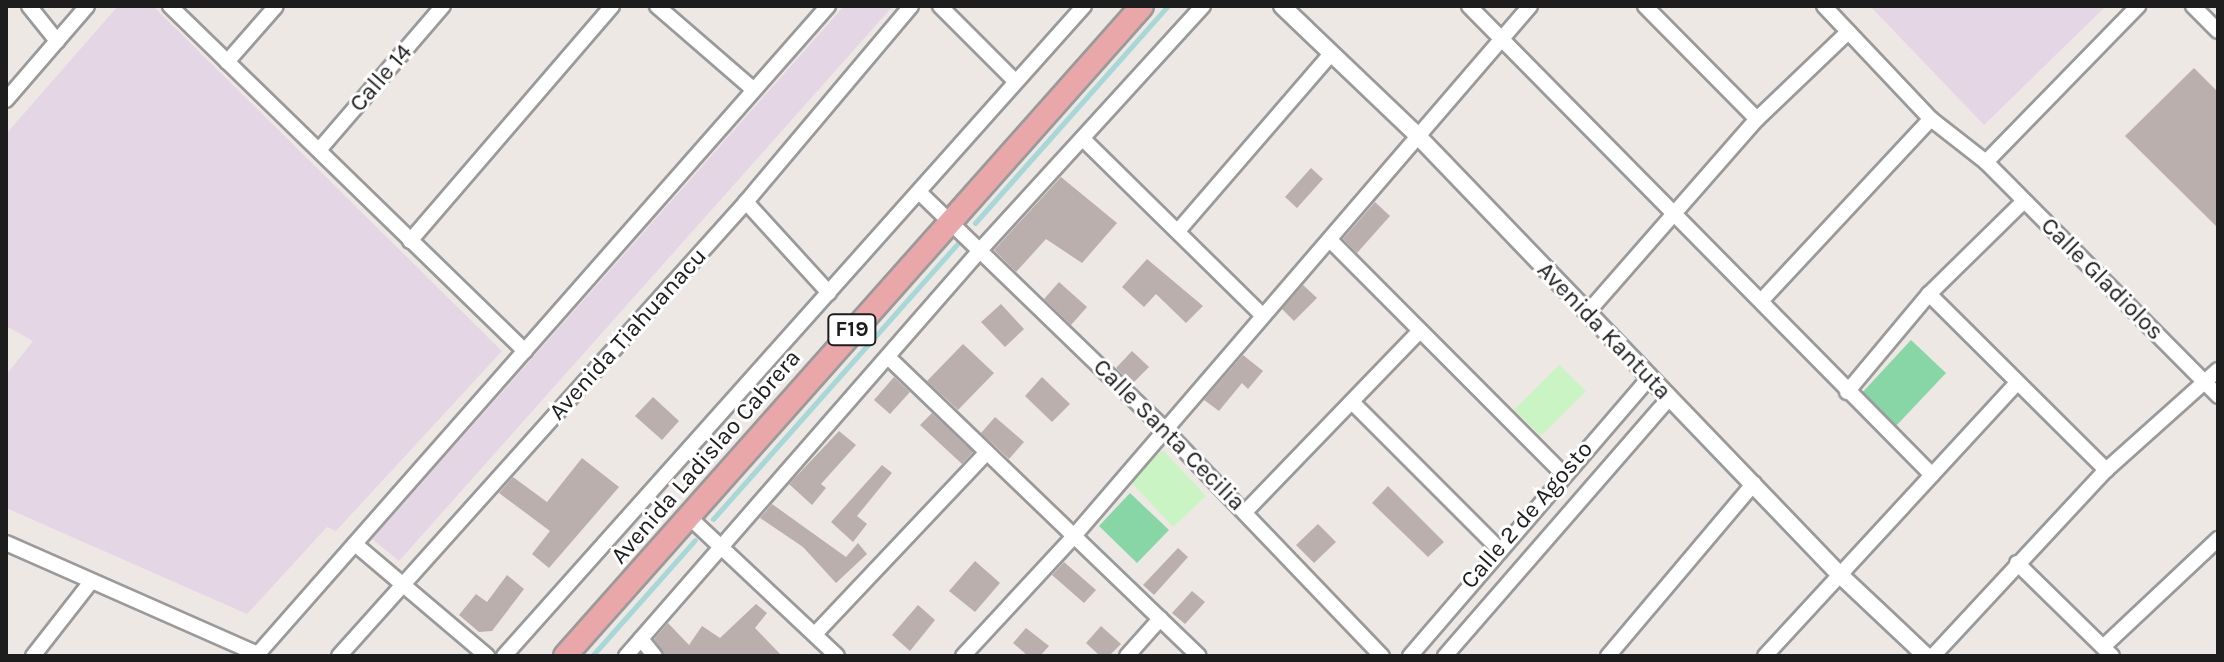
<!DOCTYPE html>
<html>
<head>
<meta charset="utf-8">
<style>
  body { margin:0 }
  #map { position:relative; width:2224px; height:662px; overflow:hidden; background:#ede8e4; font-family:Karla,sans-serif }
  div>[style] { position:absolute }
  .industrial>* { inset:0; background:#e5d6e6 }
  .park>* { inset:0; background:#cbf4c4 }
  .pitch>* { inset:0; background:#88d6a5 }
  .stream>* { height:5px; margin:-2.5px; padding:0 2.5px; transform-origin:2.5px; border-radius:2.5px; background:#a7d7d7 }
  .building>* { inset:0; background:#baafad }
  .roads { filter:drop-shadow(2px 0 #9a9a9a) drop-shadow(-2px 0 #9a9a9a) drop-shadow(0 2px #9a9a9a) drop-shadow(0 -2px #9a9a9a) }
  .minor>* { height:14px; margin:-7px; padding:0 7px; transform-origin:7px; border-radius:7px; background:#fff }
  .tertiary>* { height:16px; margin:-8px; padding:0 8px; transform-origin:8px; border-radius:8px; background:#fff }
  .trunk>* { height:22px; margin:-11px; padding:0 11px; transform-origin:11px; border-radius:11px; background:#e9a7aa }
  span { translate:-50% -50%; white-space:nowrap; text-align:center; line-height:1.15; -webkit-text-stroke:6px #fff; paint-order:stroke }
  .shield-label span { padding:2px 6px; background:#fff; border:2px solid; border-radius:6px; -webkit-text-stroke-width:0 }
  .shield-label { font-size:22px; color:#1d1d1d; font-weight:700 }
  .street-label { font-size:24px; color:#1d1d1d }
  .frame { position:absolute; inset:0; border:8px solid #1d1d1d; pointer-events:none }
</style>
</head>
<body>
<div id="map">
  <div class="industrial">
    <div style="clip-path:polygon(118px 6px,153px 6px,502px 351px,336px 531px,327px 527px,247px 614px,6px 508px,6px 375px,33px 341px,6px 326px,6px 134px)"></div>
    <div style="clip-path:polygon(844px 6px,893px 6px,399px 561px,372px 539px)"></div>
    <div style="clip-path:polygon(1870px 6px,2106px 6px,1984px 125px)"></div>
  </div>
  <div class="park">
    <div style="clip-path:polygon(1559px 365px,1586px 391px,1541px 436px,1514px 410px)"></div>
    <div style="clip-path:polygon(1163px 450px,1206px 496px,1173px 527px,1130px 481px)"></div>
  </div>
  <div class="pitch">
    <div style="clip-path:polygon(1911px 340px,1946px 373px,1895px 427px,1860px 395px)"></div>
    <div style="clip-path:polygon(1130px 493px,1169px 530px,1137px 563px,1099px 526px)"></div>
  </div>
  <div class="stream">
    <div style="left:975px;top:223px;width:290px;rotate:-48.4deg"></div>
    <div style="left:713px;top:519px;width:368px;rotate:-48.4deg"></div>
    <div style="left:592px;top:656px;width:155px;rotate:-48.4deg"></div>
  </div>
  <div class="building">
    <div style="clip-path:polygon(2194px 68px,2218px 92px,2218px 228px,2125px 136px)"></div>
    <div style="clip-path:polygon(1311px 168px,1323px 179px,1297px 208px,1285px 197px)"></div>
    <div style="clip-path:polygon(1061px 177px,1117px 223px,1082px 263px,1046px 239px,1016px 272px,994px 250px)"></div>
    <div style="clip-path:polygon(1375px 202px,1390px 216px,1357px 253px,1343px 239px)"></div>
    <div style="clip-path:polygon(1147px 259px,1203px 306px,1186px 323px,1156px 294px,1144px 307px,1122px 287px)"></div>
    <div style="clip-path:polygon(1059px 282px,1087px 307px,1071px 325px,1044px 299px)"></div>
    <div style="clip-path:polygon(1303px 285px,1317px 298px,1294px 321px,1282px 309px)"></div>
    <div style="clip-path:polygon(1001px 304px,1024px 329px,1005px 347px,981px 322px)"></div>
    <div style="clip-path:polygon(963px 344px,994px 373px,958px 410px,927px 381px)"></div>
    <div style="clip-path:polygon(1132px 351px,1149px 367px,1132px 384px,1116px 368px)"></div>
    <div style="clip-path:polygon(1243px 355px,1263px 371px,1248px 389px,1242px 383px,1219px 411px,1204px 400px)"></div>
    <div style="clip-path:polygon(894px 377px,910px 392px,890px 414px,874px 400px)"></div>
    <div style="clip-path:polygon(1042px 377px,1070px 404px,1052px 422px,1025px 396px)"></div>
    <div style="clip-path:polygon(653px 397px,679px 421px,662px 440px,635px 416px)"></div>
    <div style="clip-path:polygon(932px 413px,973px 452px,962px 464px,920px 425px)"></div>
    <div style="clip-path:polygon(995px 417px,1024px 442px,1009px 459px,981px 433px)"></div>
    <div style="clip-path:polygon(839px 431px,856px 445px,821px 484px,826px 488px,812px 505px,789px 484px)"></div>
    <div style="clip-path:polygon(582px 458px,619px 487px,549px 568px,532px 554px,550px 531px,499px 493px,513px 477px,547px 502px)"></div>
    <div style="clip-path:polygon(882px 465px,892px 473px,857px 516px,867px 524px,853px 542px,831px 522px)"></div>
    <div style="clip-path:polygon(1388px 486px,1444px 542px,1428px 557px,1372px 503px)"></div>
    <div style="clip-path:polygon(772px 504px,846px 557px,858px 543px,867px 554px,836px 583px,803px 547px,760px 518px)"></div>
    <div style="clip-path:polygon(1318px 524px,1336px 542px,1314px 563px,1296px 545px)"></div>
    <div style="clip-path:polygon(1178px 548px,1188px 557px,1154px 595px,1143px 585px)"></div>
    <div style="clip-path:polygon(975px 561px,1000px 583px,975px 612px,949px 591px)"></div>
    <div style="clip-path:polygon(1064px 562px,1096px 590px,1084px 603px,1052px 575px)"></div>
    <div style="clip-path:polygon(507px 575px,524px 589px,492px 631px,479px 632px,459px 615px,476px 594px,487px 602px)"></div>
    <div style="clip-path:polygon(1192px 591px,1205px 602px,1185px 624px,1172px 613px)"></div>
    <div style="clip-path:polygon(756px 604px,767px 613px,755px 628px,782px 656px,665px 656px,654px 639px,668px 623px,689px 645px,702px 626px,720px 638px)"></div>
    <div style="clip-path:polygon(918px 605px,935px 620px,910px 651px,892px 635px)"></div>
    <div style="clip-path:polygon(1101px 626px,1121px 644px,1109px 656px,1100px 656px,1086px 643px)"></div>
    <div style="clip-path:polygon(1026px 628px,1049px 646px,1040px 656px,1028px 656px,1013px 643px)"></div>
  </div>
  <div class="roads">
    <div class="minor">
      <div style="left:29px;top:6px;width:45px;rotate:51.3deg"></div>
      <div style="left:170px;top:6px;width:495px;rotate:44.2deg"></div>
      <div style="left:657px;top:6px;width:128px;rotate:40.9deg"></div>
      <div style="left:940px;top:6px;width:107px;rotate:45deg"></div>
      <div style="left:1469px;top:6px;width:659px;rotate:45.37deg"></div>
      <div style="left:1645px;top:6px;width:159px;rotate:45.3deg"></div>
      <div style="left:1824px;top:6px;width:156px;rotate:46.6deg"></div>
      <div style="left:1931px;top:119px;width:70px;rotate:38deg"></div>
      <div style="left:1986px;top:162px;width:330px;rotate:45.2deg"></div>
      <div style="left:2193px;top:6px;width:35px;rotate:45deg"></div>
      <div style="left:227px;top:62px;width:74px;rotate:-48.8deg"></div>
      <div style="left:6px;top:100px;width:124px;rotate:-49.2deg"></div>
      <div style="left:1083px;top:139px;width:252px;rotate:44.5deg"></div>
      <div style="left:319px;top:150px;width:190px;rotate:-49.3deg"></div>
      <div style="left:1986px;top:162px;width:218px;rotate:-45.7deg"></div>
      <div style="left:919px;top:192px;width:341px;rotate:44deg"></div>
      <div style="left:1164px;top:429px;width:315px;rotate:46.2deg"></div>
      <div style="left:746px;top:202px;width:123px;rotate:47.6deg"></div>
      <div style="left:1178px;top:231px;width:233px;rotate:-49.2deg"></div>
      <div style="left:410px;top:241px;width:310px;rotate:-49.3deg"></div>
      <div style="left:1331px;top:241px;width:329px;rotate:45.1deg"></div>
      <div style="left:1929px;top:294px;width:250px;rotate:44.8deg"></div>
      <div style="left:1761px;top:301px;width:249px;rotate:-47deg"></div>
      <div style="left:1587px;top:313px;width:258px;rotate:-48.8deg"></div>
      <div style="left:1757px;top:119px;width:126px;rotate:-43.7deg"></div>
      <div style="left:888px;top:357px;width:431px;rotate:43.9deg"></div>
      <div style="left:1847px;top:392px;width:128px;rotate:-50.1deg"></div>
      <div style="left:1929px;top:294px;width:133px;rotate:-44.4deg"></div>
      <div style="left:1353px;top:403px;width:205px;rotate:45deg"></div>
      <div style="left:1245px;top:512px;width:252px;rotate:-46deg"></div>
      <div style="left:688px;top:516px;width:204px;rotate:43.2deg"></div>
      <div style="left:6px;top:543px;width:275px;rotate:23.8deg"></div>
      <div style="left:355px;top:544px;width:173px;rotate:40.3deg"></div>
      <div style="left:2017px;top:563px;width:133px;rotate:44.4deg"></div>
      <div style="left:815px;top:634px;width:250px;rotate:-46.6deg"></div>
      <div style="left:641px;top:639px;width:22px;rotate:51deg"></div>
      <div style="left:2103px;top:647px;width:158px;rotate:-43.2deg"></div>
      <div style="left:33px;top:656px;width:93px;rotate:-52deg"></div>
      <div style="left:256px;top:656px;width:866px;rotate:-48.65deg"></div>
      <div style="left:339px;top:656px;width:610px;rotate:-48.12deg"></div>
      <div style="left:746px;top:202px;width:256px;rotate:-49.9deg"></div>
      <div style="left:504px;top:656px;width:871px;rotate:-48.26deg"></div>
      <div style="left:626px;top:656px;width:541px;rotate:-48.89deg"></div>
      <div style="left:982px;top:248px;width:328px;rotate:-47.6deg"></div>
      <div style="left:963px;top:656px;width:163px;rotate:-47.2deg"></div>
      <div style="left:1074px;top:536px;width:699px;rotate:-49.29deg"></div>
      <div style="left:1127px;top:656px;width:50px;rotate:-48.3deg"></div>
      <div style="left:1410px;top:656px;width:367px;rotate:-49.3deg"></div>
      <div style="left:1445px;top:656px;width:342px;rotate:-49deg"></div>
      <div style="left:1608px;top:656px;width:226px;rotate:-49.8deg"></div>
      <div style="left:1765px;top:656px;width:370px;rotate:-47.3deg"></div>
      <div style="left:1933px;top:656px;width:254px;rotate:-47.1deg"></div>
      <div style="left:2106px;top:470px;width:150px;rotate:-41.8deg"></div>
    </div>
    <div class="tertiary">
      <div style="left:1282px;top:6px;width:185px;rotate:43.7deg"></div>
      <div style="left:1416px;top:134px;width:609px;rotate:46.13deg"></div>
      <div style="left:1838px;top:573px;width:121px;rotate:43.3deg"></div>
    </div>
    <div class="trunk">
      <div style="left:565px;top:656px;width:869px;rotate:-48.4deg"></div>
    </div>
  </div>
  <div class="shield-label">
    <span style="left:852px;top:330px">F19</span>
  </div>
  <div class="street-label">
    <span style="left:381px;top:78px;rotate:-49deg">Calle 14</span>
    <span style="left:2102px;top:279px;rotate:45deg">Calle Gladiolos</span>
    <span style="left:1604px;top:331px;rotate:46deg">Avenida Kantuta</span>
    <span style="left:628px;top:334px;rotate:-48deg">Avenida Tiahuanacu</span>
    <span style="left:1169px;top:435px;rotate:45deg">Calle Santa Cecilia</span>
    <span style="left:706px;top:457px;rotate:-49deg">Avenida Ladislao Cabrera</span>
    <span style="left:1527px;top:515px;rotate:-49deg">Calle 2 de Agosto</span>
  </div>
  <div class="frame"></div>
</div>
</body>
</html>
